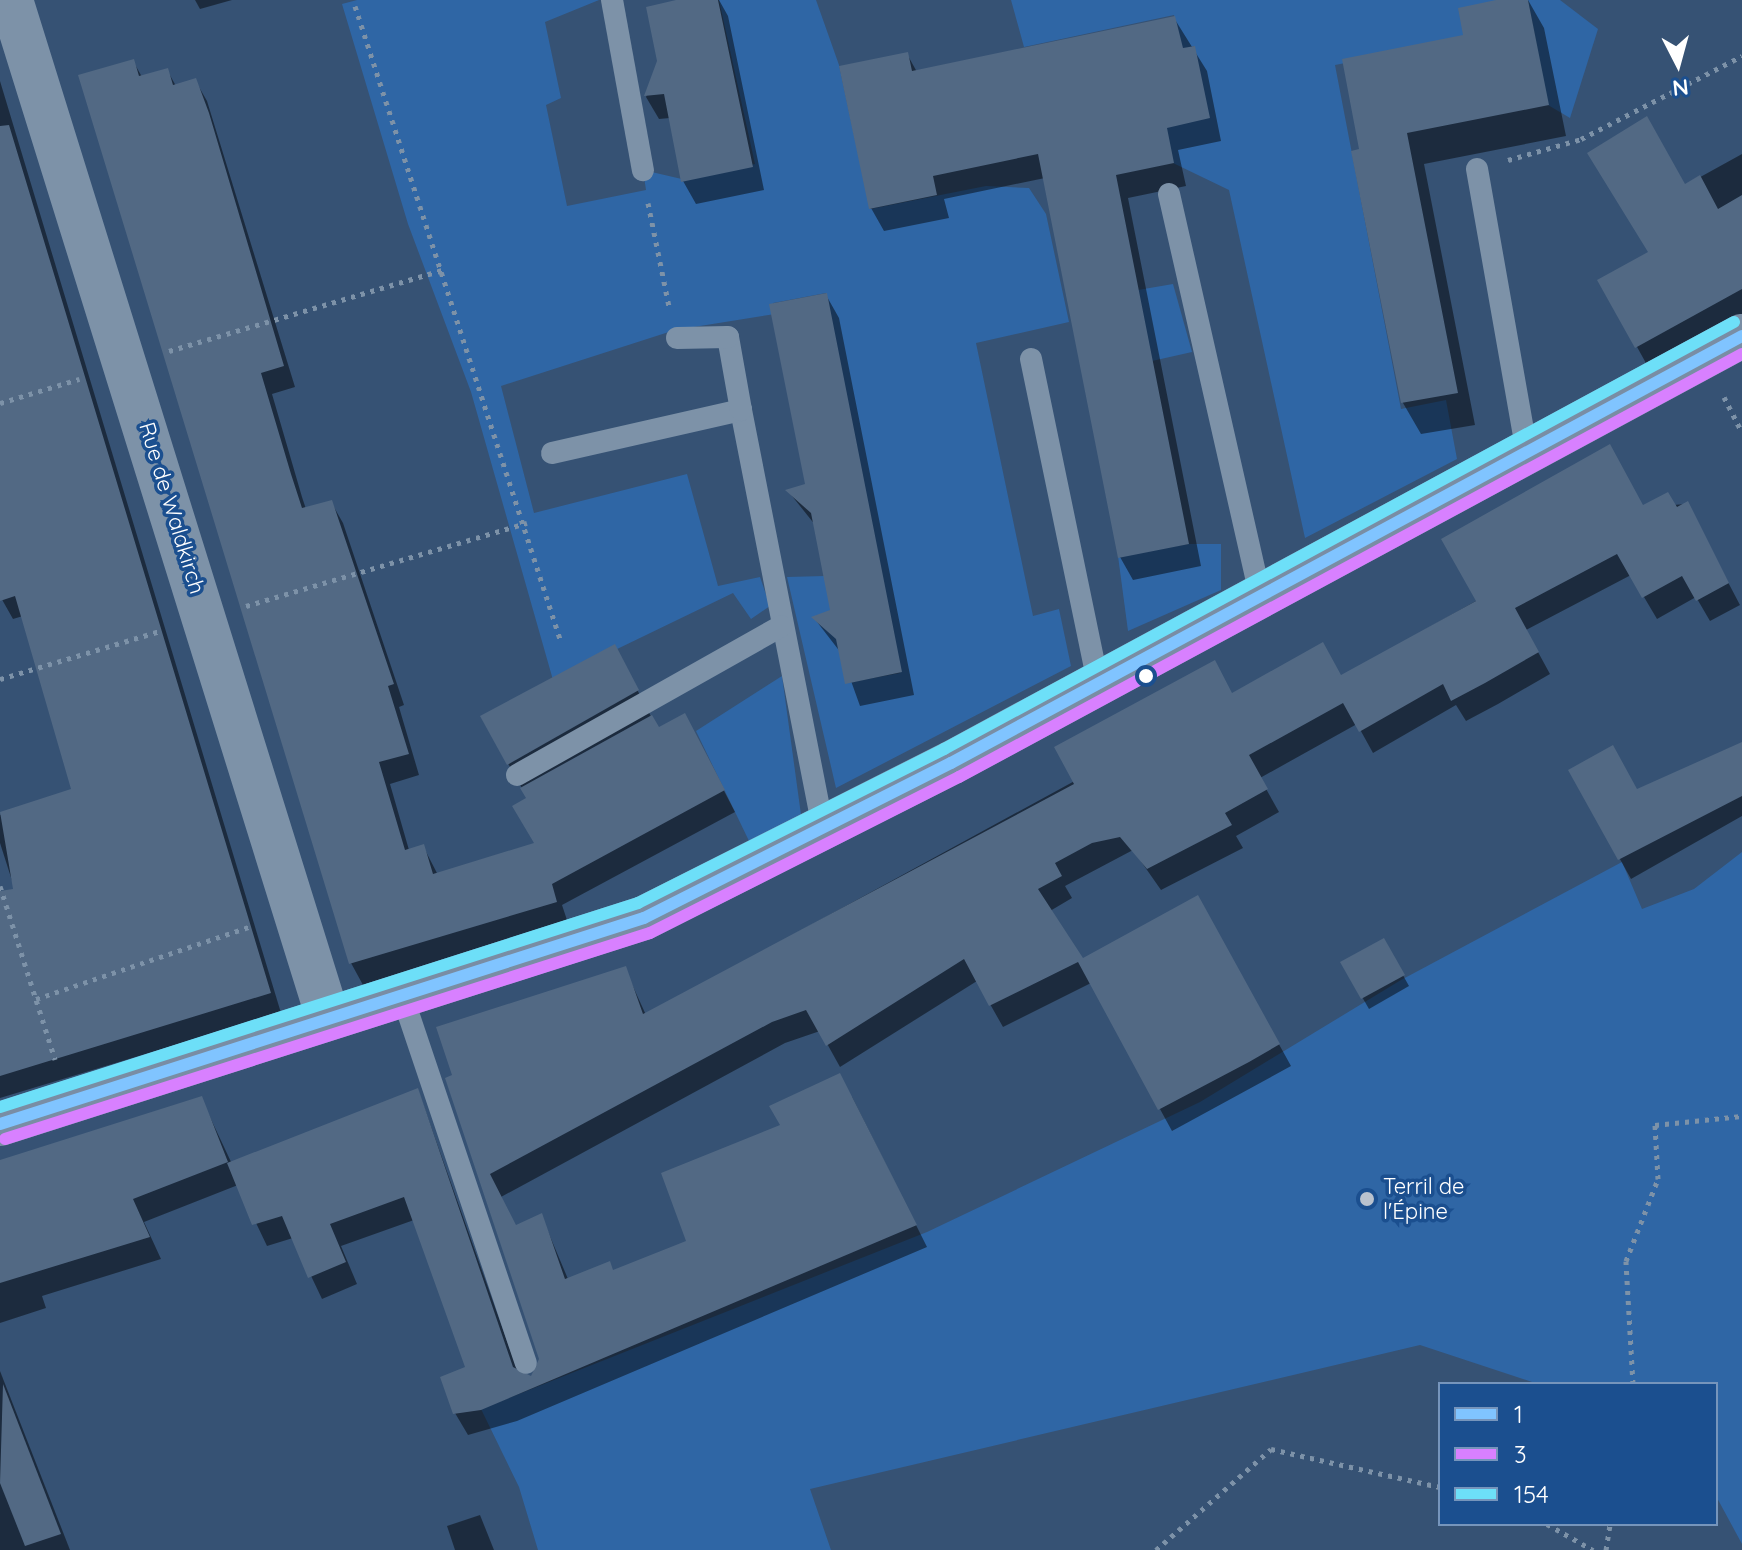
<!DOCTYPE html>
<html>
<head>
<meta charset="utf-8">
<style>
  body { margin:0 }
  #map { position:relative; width:1742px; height:1550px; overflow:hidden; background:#365274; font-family:Quicksand,sans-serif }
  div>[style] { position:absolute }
  .green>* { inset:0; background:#2f66a5 }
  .shadow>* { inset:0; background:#0007 }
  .building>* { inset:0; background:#526984 }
  .path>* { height:5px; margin-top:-2.5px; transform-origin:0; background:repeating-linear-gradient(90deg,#7d92a8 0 4px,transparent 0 10px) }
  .lane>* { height:22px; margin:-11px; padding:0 11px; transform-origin:11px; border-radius:11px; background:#7d92a8 }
  .street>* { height:44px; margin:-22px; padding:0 22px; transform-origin:22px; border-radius:22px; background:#7d92a8 }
  .secondary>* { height:44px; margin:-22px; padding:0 22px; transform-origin:22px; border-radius:22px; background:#798da4 }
  .bus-1>* { height:12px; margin:-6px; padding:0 6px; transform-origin:6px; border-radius:6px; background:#80c4ff }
  .bus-2>* { height:12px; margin:-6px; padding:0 6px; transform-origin:6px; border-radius:6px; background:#d880ff }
  .bus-3>* { height:12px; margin:-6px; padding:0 6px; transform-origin:6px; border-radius:6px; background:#6ddff8 }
  .dots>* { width:22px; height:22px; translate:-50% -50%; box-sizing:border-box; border:4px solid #1b4f8f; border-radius:50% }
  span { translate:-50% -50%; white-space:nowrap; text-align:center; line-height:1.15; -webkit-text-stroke:7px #1b4f8f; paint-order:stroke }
  .street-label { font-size:22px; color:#fff }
  .poi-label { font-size:22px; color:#fff }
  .left { translate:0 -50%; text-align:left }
  .legend { position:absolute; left:1438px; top:1382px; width:280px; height:144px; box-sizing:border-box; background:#1b4f8f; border:2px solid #7695bc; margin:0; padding:10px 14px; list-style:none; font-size:24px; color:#fff }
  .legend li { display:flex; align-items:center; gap:16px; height:40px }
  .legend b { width:40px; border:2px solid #7695bc }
  .north { position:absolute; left:1638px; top:24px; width:80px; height:80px; -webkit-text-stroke:6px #1b4f8f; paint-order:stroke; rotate:174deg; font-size:22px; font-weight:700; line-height:32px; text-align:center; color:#fff }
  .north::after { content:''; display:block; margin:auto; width:28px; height:36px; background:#fff; clip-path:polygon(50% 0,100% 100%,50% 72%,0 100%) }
</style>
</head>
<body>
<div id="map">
  <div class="green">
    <div style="clip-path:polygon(357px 0,599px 0,545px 22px,561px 98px,546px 105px,567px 206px,646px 190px,643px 170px,686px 180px,755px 164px,719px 0,816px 0,839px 65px,870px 209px,986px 186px,1029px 188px,1046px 214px,1069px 322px,976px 343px,1033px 616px,1059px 609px,1071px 666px,836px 788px,787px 577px,825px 576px,846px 683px,900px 673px,826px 293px,773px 303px,775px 314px,675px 330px,501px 386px,534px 513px,687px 474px,718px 586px,760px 577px,770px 606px,751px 619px,733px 593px,553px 680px,471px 392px,408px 224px,342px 4px)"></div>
    <div style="clip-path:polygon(1011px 0,1502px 0,1464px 40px,1335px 65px,1401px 409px,1446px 400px,1457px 459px,1305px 538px,1229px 190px,1173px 163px,1166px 128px,1195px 46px,1182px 49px,1174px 15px,1024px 47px)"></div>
    <div style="clip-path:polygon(1528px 0,1560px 0,1598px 29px,1570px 118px,1548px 105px)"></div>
    <div style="clip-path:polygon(1173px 284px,1192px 352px,1152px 361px,1138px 290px)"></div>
    <div style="clip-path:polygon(1189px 544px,1221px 544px,1221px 590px,1128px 631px,1118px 556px)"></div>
    <div style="clip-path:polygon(782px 676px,802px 822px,750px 843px,696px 731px)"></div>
    <div style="clip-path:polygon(1742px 852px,1742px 1544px,1716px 1496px,1716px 1384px,1538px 1384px,1420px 1345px,810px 1489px,831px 1550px,538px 1550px,519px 1487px,481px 1409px,927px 1232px,1200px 1102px,1401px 980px,1622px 862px,1642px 909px,1694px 889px)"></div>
  </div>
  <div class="shadow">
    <div style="clip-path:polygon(195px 0,232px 0,200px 9px)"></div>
    <div style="clip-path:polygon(686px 0,719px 0,728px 16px,764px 190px,696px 204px,683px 181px,670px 118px,659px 119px,646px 97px)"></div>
    <div style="clip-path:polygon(1507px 0,1528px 0,1544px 28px,1566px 136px,1424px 164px,1475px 425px,1421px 434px,1403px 403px,1362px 151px)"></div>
    <div style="clip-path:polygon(1174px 18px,1207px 71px,1221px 141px,1178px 150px,1186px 186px,1128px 198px,1201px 566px,1133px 580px,1120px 557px,1045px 178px,944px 199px,949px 218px,884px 231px,871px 208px,907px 54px,917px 72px)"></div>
    <div style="clip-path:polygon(133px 61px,142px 77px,167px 70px,176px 86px,195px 80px,207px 101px,295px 387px,272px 394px,302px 497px,306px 509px,331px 502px,343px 523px,404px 705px,399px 707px,419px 775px,390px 784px,409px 850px,423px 846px,438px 875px,536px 845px,528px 799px,482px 717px,627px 670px,658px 730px,696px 737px,735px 812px,562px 905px,568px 923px,363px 985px,351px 963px,81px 76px)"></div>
    <div style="clip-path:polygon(0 81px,281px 1013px,0 1098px,0 919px,22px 912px,0 843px,0 815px,74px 790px,23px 616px,13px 619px,0 596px)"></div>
    <div style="clip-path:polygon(1742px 154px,1742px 314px,1647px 365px,1600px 280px,1651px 253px,1684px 186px)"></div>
    <div style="clip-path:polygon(826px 295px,839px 318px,914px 695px,860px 706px,841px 653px,814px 618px,832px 612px,816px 526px,788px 491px,807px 486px)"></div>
    <div style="clip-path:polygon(1687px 504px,1740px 605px,1710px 621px,1696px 597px,1657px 619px,1631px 575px,1526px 630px,1550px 674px,1498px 704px,1466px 721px,1456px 705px,1373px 753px,1357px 724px,1260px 778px,1279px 812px,1236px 836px,1243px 848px,1161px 890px,1133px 850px,1065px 886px,1072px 898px,1050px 911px,1082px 961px,1210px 919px,1291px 1066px,1172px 1131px,1091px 983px,1003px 1027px,977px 981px,840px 1067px,820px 1031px,785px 1043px,501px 1197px,516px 1227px,541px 1215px,568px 1279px,614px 1272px,688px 1242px,852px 1097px,927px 1247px,517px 1421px,468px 1435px,455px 1413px,468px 1369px,414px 1220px,341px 1246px,357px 1284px,322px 1299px,293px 1238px,267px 1246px,238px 1185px,144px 1222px,161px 1259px,42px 1296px,46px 1308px,0 1323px,0 1164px,201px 1098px,232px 1164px,418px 1090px,518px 1372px,532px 1379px,541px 1359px,447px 1079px,625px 969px,646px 1015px,1232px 695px,1341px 677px,1643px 507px)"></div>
    <div style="clip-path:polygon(1742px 744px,1742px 816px,1631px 879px,1571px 771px,1637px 791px)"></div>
    <div style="clip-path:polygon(1383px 940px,1409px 986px,1369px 1009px,1342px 962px)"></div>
    <div style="clip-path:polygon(0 1371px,70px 1550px,0 1550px)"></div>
    <div style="clip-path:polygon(480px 1515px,494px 1550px,455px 1550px,447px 1526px)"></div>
  </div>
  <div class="building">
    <div style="clip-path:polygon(676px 0,718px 0,753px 167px,681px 182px,664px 94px,644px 96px,657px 61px,646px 7px)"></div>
    <div style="clip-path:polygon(1496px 0,1528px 0,1549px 105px,1407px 133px,1458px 393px,1401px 403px,1351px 151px,1359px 149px,1342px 59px,1463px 35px,1458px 8px)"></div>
    <div style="clip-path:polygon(1175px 16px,1183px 48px,1195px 46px,1210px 118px,1167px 128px,1174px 163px,1116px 175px,1189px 544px,1118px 558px,1038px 154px,933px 176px,937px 195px,869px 209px,839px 66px,908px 52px,912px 71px)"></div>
    <div style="clip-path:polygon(134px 59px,139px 76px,168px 68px,173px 85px,196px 78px,209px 113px,284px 366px,261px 373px,291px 474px,302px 508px,332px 500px,394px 684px,388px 686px,409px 754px,379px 762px,405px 850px,424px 844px,433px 874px,534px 843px,512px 806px,526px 798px,520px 788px,652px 715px,659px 727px,685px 713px,725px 790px,552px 884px,557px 902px,349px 964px,78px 75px)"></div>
    <div style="clip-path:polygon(1647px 116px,1685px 184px,1700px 175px,1718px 209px,1742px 195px,1742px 289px,1635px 348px,1597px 280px,1648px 252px,1587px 153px)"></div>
    <div style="clip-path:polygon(9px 125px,271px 993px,0 1076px,0 891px,13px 889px,0 812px,71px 789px,15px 596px,0 601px,0 126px)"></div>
    <div style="clip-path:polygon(827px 293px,902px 672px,845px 684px,836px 639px,811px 617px,830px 610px,811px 513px,785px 490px,805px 484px,769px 304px)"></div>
    <div style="clip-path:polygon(1610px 444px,1643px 505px,1668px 492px,1677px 507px,1688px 501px,1729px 583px,1696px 601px,1682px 576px,1642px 598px,1617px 554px,1515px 608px,1539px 652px,1485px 683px,1451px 701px,1443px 684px,1359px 732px,1343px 703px,1249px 755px,1268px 789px,1225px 813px,1232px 825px,1147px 869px,1120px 837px,1092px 843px,1055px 863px,1062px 876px,1038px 889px,1083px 958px,1198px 895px,1280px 1044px,1249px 1062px,1158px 1110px,1078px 962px,989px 1006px,964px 959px,826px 1046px,806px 1010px,772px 1022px,490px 1174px,516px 1225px,542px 1213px,565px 1279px,610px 1261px,613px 1270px,686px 1241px,661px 1173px,780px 1125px,769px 1106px,840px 1073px,917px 1225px,481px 1410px,453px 1414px,440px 1377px,465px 1367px,404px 1197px,330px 1224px,346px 1262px,308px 1278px,282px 1216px,252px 1225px,227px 1163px,418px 1088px,513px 1367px,531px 1376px,539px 1359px,445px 1078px,452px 1075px,436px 1027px,626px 966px,643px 1014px,1074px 784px,1054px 747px,1215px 660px,1232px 693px,1323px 642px,1341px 675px,1476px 601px,1441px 539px)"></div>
    <div style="clip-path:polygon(615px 644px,639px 690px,507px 765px,480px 716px)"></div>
    <div style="clip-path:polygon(1742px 742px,1742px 796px,1618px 860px,1568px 770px,1613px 745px,1637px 789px)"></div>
    <div style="clip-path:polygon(1384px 938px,1405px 975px,1361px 999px,1340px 962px)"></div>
    <div style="clip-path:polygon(202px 1096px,228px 1162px,133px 1199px,150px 1237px,0 1283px,0 1160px)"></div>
    <div style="clip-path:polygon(3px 1384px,61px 1534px,25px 1546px,0 1483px)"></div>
  </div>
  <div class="path">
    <div style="left:355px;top:6px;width:669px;rotate:72.05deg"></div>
    <div style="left:1508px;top:160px;width:76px;rotate:-16deg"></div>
    <div style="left:1581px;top:139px;width:181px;rotate:-27.3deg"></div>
    <div style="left:648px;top:203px;width:105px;rotate:78.5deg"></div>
    <div style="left:169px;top:351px;width:286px;rotate:-16.5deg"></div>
    <div style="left:1724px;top:397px;width:39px;rotate:63deg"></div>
    <div style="left:0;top:403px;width:83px;rotate:-16.9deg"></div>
    <div style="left:246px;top:606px;width:293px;rotate:-16.5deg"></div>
    <div style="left:0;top:679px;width:167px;rotate:-16.7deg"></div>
    <div style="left:0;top:886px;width:182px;rotate:72.4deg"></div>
    <div style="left:36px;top:999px;width:228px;rotate:-18.7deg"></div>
    <div style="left:1633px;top:1384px;width:123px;rotate:-93.3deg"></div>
    <div style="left:1626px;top:1261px;width:88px;rotate:-68.7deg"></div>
    <div style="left:1658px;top:1179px;width:54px;rotate:-93.2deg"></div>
    <div style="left:1655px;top:1125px;width:87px;rotate:-5.9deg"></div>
    <div style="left:1547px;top:1524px;width:53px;rotate:29.5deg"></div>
    <div style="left:1156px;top:1550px;width:153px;rotate:-41.3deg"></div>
    <div style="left:1271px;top:1449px;width:173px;rotate:12.7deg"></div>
    <div style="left:1606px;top:1550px;width:26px;rotate:-81deg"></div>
  </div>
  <div class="lane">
    <div style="left:612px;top:0;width:173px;rotate:79.7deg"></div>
    <div style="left:1477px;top:169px;width:282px;rotate:80deg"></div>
    <div style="left:1169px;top:194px;width:411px;rotate:77.2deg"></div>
    <div style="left:1031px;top:359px;width:331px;rotate:78.3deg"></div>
    <div style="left:741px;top:410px;width:427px;rotate:78.9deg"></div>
    <div style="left:552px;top:453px;width:194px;rotate:-12.8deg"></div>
    <div style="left:741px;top:410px;width:74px;rotate:-100.1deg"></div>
    <div style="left:728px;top:337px;width:51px;rotate:178.9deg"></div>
    <div style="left:517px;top:775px;width:303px;rotate:-29.4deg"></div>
    <div style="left:402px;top:995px;width:388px;rotate:71.4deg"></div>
  </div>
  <div class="street">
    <div style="left:11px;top:0;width:1066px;rotate:72.7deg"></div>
  </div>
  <div class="secondary">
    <div style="left:0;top:1124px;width:676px;rotate:-17.74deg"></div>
    <div style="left:644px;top:918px;width:344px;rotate:-26.8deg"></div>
    <div style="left:951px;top:763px;width:899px;rotate:-28.36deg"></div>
  </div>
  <div class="bus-1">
    <div style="left:0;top:1124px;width:676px;rotate:-17.74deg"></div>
    <div style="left:644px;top:918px;width:344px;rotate:-26.8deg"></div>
    <div style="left:951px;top:763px;width:899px;rotate:-28.36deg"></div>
  </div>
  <div class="bus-2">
    <div style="left:5px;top:1139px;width:677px;rotate:-17.71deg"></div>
    <div style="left:650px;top:933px;width:346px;rotate:-26.8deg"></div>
    <div style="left:959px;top:777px;width:890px;rotate:-28.38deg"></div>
  </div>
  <div class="bus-3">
    <div style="left:0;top:1107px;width:670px;rotate:-17.73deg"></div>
    <div style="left:638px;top:903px;width:343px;rotate:-26.7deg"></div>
    <div style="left:944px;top:749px;width:898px;rotate:-28.39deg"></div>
  </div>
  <div class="dots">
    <div style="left:1146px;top:676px;background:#fff"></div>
    <div style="left:1367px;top:1199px;background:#b9c2ce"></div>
  </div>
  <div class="street-label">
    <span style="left:172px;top:508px;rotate:73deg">Rue de Waldkirch</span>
  </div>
  <div class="poi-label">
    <span class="left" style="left:1383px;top:1199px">Terril de<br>l'Épine</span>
  </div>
  <ul class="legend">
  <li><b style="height:10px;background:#80c4ff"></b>1</li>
  <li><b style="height:10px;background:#d880ff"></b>3</li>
  <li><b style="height:10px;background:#6ddff8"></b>154</li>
  </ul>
  <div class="north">N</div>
</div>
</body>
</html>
